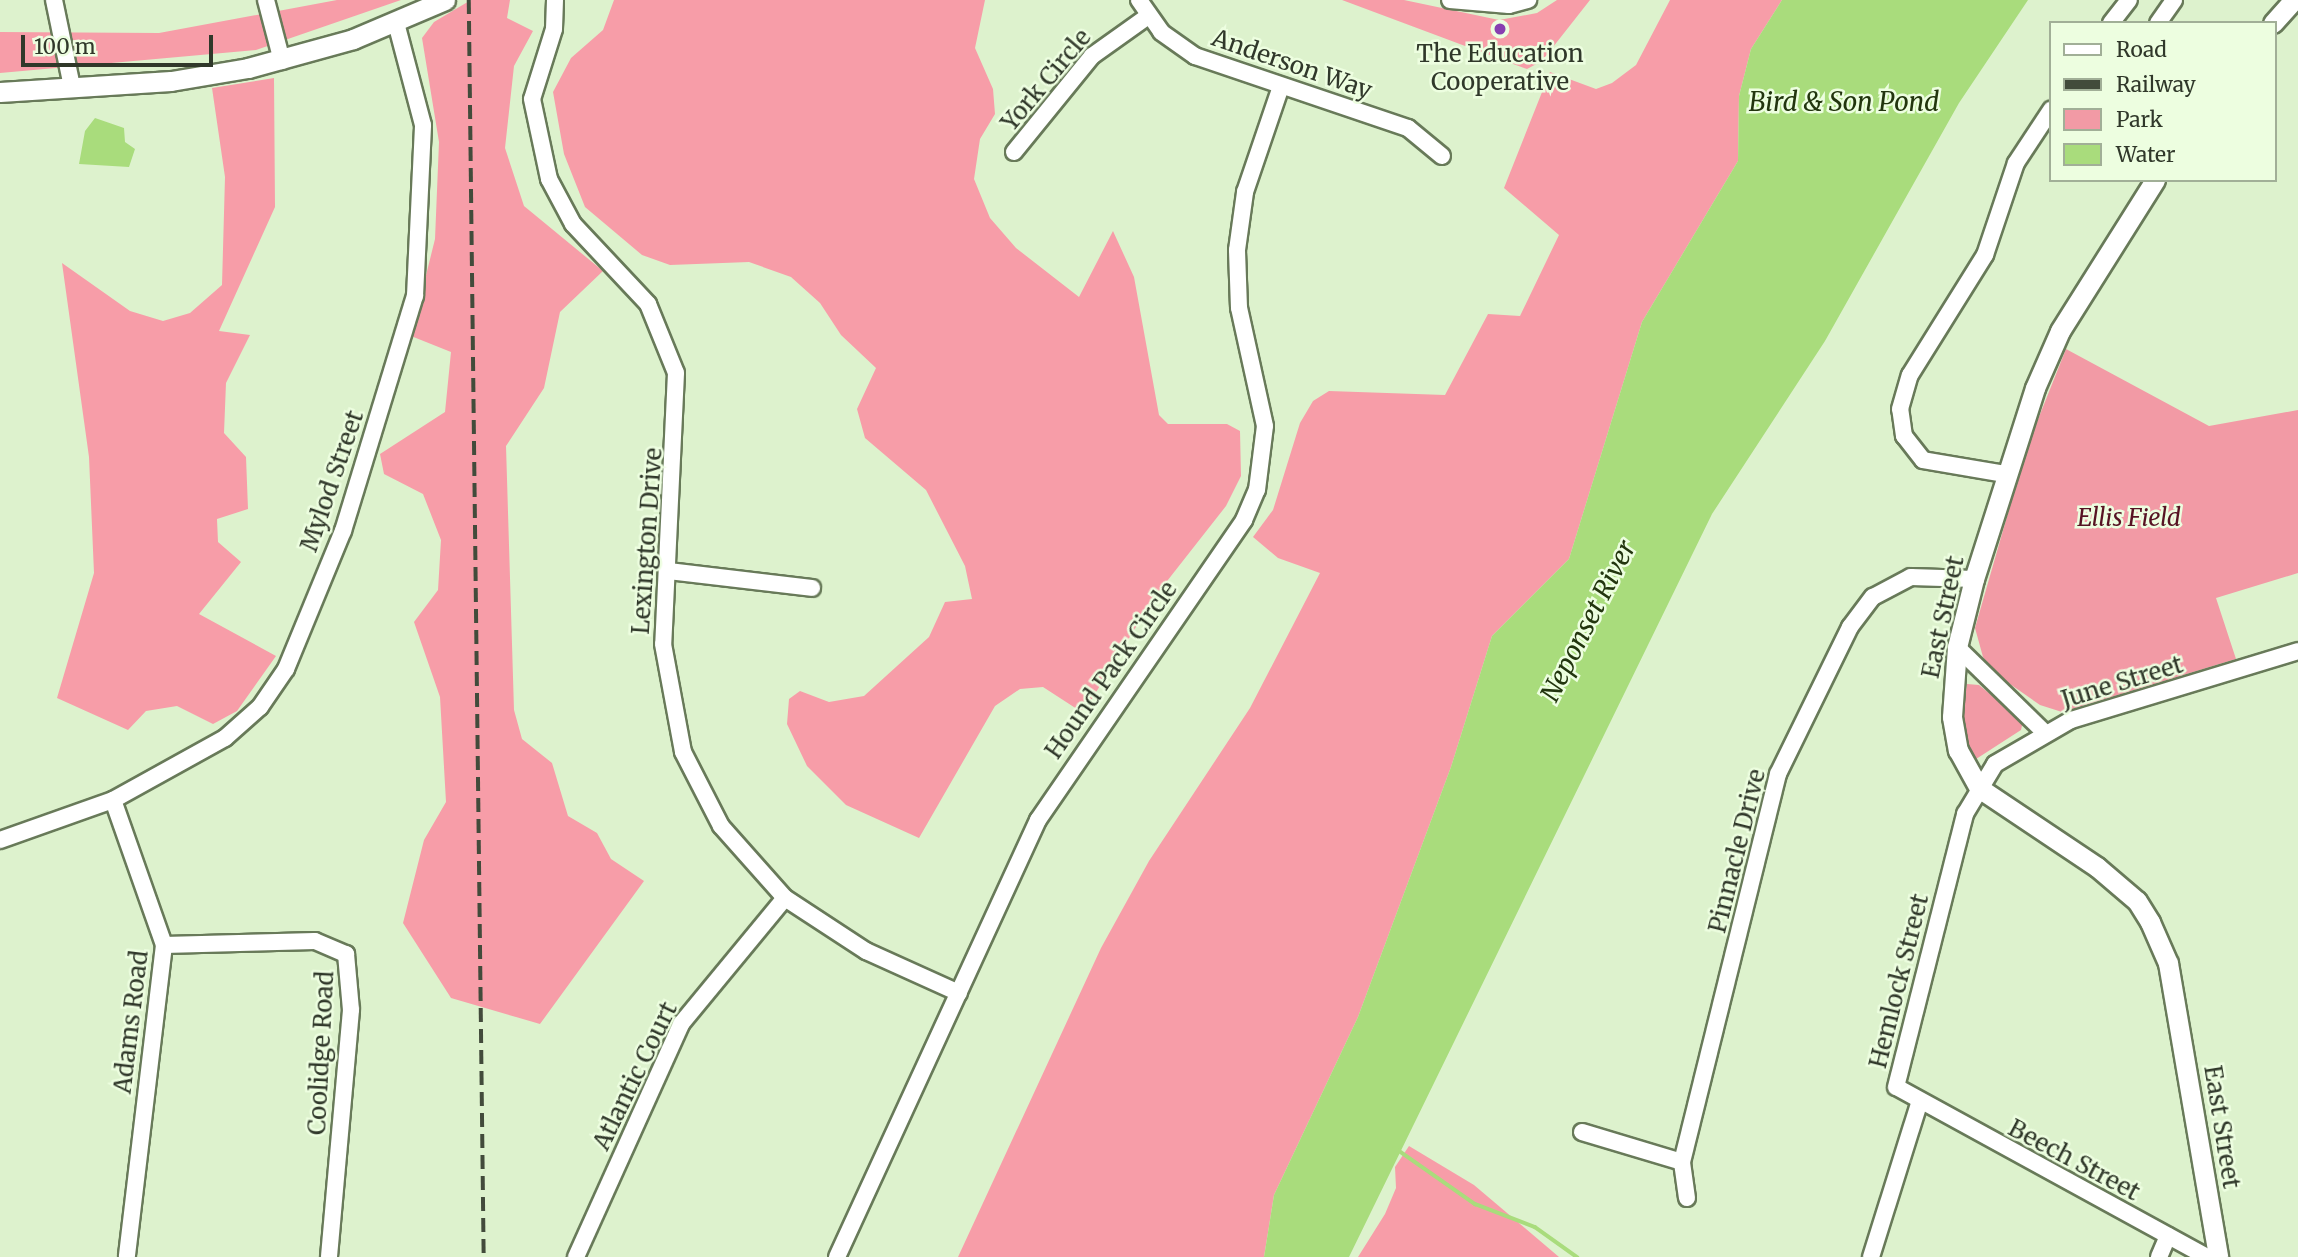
<!DOCTYPE html>
<html>
<head>
<meta charset="utf-8">
<style>
  body { margin:0 }
  #map { position:relative; width:2298px; height:1257px; overflow:hidden; background:#ddf2cd; font-family:Merriweather,serif }
  div>[style] { position:absolute }
  .green>* { inset:0; background:#f29aa5 }
  .forest>* { inset:0; background:#f79da8 }
  .water>* { inset:0; background:#a9dc7c }
  .stream>* { height:3.5px; margin:-1.75px; padding:0 1.75px; transform-origin:1.75px; border-radius:1.75px; background:#a9dc7c }
  .roads { filter:drop-shadow(2px 0 #687a59) drop-shadow(-2px 0 #687a59) drop-shadow(0 2px #687a59) drop-shadow(0 -2px #687a59) }
  .minor>* { height:16px; margin:-8px; padding:0 8px; transform-origin:8px; border-radius:8px; background:#fff }
  .tertiary>* { height:19px; margin:-9.5px; padding:0 9.5px; transform-origin:9.5px; border-radius:9.5px; background:#fff }
  .rail>* { height:3.5px; margin-top:-1.75px; transform-origin:0; background:repeating-linear-gradient(90deg,#424b3b 0 14px,transparent 0 21px) }
  .dots>* { width:19px; height:19px; translate:-50% -50%; box-sizing:border-box; border:4px solid #edfee0; border-radius:50% }
  span { translate:-50% -50%; white-space:nowrap; text-align:center; line-height:1.15; -webkit-text-stroke:5px #edfee0; paint-order:stroke }
  .poi-label { font-size:24px; color:#30382a }
  .street-label { font-size:24px; color:#30382a }
  .park-label { font-size:24px; color:#571323; font-style:italic }
  .water-label { font-size:26px; color:#22350e; font-style:italic }
  .legend { position:absolute; left:2049px; top:21px; width:228px; height:161px; box-sizing:border-box; background:#edfee0; border:2px solid #a1af97; margin:0; padding:9px 12px; list-style:none; font-size:21px; color:#30382a }
  .legend li { display:flex; align-items:center; gap:14px; height:35px }
  .legend b { width:35px; border:2px solid #a1af97 }
  .scale { position:absolute; left:21px; top:35px; width:192px; height:32px; box-sizing:border-box; border:4px solid #30382a; border-top:0; padding-left:9px; font-size:21px; line-height:24px; white-space:nowrap; color:#30382a; -webkit-text-stroke:5px #edfee0; paint-order:stroke }
</style>
</head>
<body>
<div id="map">
  <div class="green">
    <div style="clip-path:polygon(2066px 349px,2209px 426px,2298px 410px,2298px 573px,2216px 598px,2236px 659px,2062px 712px,2040px 705px,1997px 675px,1983px 657px,1975px 628px,2027px 447px)"></div>
    <div style="clip-path:polygon(1967px 684px,1979px 685px,2023px 721px,2021px 730px,1973px 761px,1960px 727px)"></div>
  </div>
  <div class="forest">
    <div style="clip-path:polygon(337px 0,401px 0,256px 50px,0 73px,0 32px,159px 33px)"></div>
    <div style="clip-path:polygon(471px 0,510px 0,507px 18px,533px 31px,514px 66px,505px 148px,524px 206px,603px 271px,560px 312px,544px 388px,506px 446px,514px 710px,522px 739px,552px 763px,568px 816px,597px 833px,611px 859px,644px 881px,540px 1024px,451px 998px,403px 923px,424px 840px,446px 802px,440px 697px,414px 622px,438px 590px,441px 540px,423px 494px,384px 474px,380px 454px,445px 412px,451px 352px,411px 336px,435px 239px,439px 142px,422px 38px,434px 22px)"></div>
    <div style="clip-path:polygon(614px 0,985px 0,975px 48px,993px 89px,995px 114px,980px 139px,974px 179px,990px 218px,1016px 248px,1079px 297px,1113px 231px,1134px 277px,1159px 415px,1168px 424px,1227px 424px,1240px 431px,1241px 476px,1226px 506px,1153px 599px,1087px 707px,1080px 711px,1043px 687px,1020px 689px,995px 706px,919px 838px,846px 805px,807px 766px,787px 724px,789px 699px,800px 691px,829px 702px,864px 696px,929px 637px,945px 602px,972px 599px,965px 566px,926px 490px,865px 438px,857px 409px,876px 368px,841px 335px,820px 303px,791px 277px,749px 262px,670px 265px,642px 255px,585px 207px,564px 154px,553px 92px,571px 58px,603px 30px)"></div>
    <div style="clip-path:polygon(1342px 0,1404px 0,1499px 20px,1537px 13px,1557px 0,1590px 0,1542px 61px,1527px 69px)"></div>
    <div style="clip-path:polygon(1670px 0,1782px 0,1751px 49px,1739px 96px,1738px 161px,1642px 322px,1569px 559px,1492px 636px,1451px 767px,1358px 1017px,1274px 1195px,1264px 1257px,958px 1257px,1101px 948px,1149px 861px,1250px 708px,1320px 573px,1278px 558px,1253px 537px,1273px 510px,1300px 423px,1313px 401px,1329px 391px,1445px 395px,1488px 314px,1520px 316px,1559px 235px,1504px 188px,1550px 72px,1596px 89px,1612px 83px,1636px 65px)"></div>
    <div style="clip-path:polygon(274px 78px,275px 207px,219px 331px,250px 335px,226px 383px,224px 433px,246px 457px,248px 509px,217px 519px,218px 542px,241px 562px,199px 614px,276px 656px,237px 711px,213px 724px,177px 706px,146px 711px,128px 730px,57px 698px,94px 573px,89px 457px,62px 263px,130px 311px,163px 321px,190px 313px,222px 285px,225px 177px,212px 88px)"></div>
    <div style="clip-path:polygon(1409px 1146px,1474px 1185px,1559px 1257px,1358px 1257px,1385px 1214px,1396px 1188px,1395px 1167px)"></div>
  </div>
  <div class="water">
    <div style="clip-path:polygon(1782px 0,2028px 0,1959px 103px,1825px 341px,1712px 514px,1349px 1257px,1264px 1257px,1274px 1195px,1358px 1017px,1451px 767px,1492px 636px,1569px 559px,1642px 322px,1738px 161px,1739px 96px,1751px 49px)"></div>
    <div style="clip-path:polygon(95px 118px,124px 128px,125px 142px,135px 149px,129px 167px,79px 164px,85px 131px)"></div>
  </div>
  <div class="stream">
    <div style="left:1395px;top:1148px;width:98px;rotate:35deg"></div>
    <div style="left:1475px;top:1204px;width:64px;rotate:21deg"></div>
    <div style="left:1535px;top:1227px;width:52px;rotate:35.5deg"></div>
  </div>
  <div class="roads">
    <div class="minor">
      <div style="left:54px;top:0;width:89px;rotate:78.3deg"></div>
      <div style="left:266px;top:0;width:63px;rotate:75.3deg"></div>
      <div style="left:555px;top:0;width:29px;rotate:92deg"></div>
      <div style="left:554px;top:29px;width:73px;rotate:107.4deg"></div>
      <div style="left:532px;top:99px;width:82px;rotate:78deg"></div>
      <div style="left:549px;top:179px;width:51px;rotate:61.9deg"></div>
      <div style="left:573px;top:224px;width:110px;rotate:46.8deg"></div>
      <div style="left:648px;top:304px;width:74px;rotate:67.9deg"></div>
      <div style="left:676px;top:373px;width:271px;rotate:92.7deg"></div>
      <div style="left:663px;top:644px;width:110px;rotate:79.5deg"></div>
      <div style="left:683px;top:752px;width:83px;rotate:62.8deg"></div>
      <div style="left:721px;top:826px;width:96px;rotate:48.4deg"></div>
      <div style="left:785px;top:898px;width:97px;rotate:33.2deg"></div>
      <div style="left:866px;top:951px;width:102px;rotate:24.3deg"></div>
      <div style="left:1139px;top:0;width:39px;rotate:55deg"></div>
      <div style="left:1161px;top:32px;width:42px;rotate:35.2deg"></div>
      <div style="left:1195px;top:56px;width:225px;rotate:18.7deg"></div>
      <div style="left:1408px;top:128px;width:44px;rotate:39.5deg"></div>
      <div style="left:1450px;top:0;width:59px;rotate:4.8deg"></div>
      <div style="left:1509px;top:5px;width:20px;rotate:-15deg"></div>
      <div style="left:2111px;top:23px;width:29px;rotate:-52deg"></div>
      <div style="left:2158px;top:23px;width:28px;rotate:-55deg"></div>
      <div style="left:1014px;top:152px;width:124px;rotate:-50.9deg"></div>
      <div style="left:1092px;top:56px;width:69px;rotate:-35.5deg"></div>
      <div style="left:2005px;top:474px;width:83px;rotate:-170.3deg"></div>
      <div style="left:1923px;top:460px;width:31px;rotate:-128deg"></div>
      <div style="left:1904px;top:436px;width:27px;rotate:-98deg"></div>
      <div style="left:1900px;top:409px;width:35px;rotate:-74deg"></div>
      <div style="left:1910px;top:375px;width:142px;rotate:-58deg"></div>
      <div style="left:1985px;top:255px;width:97px;rotate:-71.4deg"></div>
      <div style="left:2016px;top:163px;width:64px;rotate:-56.6deg"></div>
      <div style="left:668px;top:571px;width:145px;rotate:6.7deg"></div>
      <div style="left:1957px;top:647px;width:120px;rotate:44.3deg"></div>
      <div style="left:113px;top:800px;width:154px;rotate:70.6deg"></div>
      <div style="left:164px;top:945px;width:314px;rotate:96.8deg"></div>
      <div style="left:0;top:840px;width:120px;rotate:-19.5deg"></div>
      <div style="left:113px;top:800px;width:128px;rotate:-29deg"></div>
      <div style="left:225px;top:738px;width:47px;rotate:-41.5deg"></div>
      <div style="left:260px;top:707px;width:46px;rotate:-55.6deg"></div>
      <div style="left:286px;top:669px;width:149px;rotate:-67.6deg"></div>
      <div style="left:343px;top:531px;width:246px;rotate:-73deg"></div>
      <div style="left:415px;top:296px;width:171px;rotate:-87.3deg"></div>
      <div style="left:423px;top:125px;width:106px;rotate:-104.8deg"></div>
      <div style="left:164px;top:945px;width:151px;rotate:-1.5deg"></div>
      <div style="left:315px;top:941px;width:34px;rotate:23deg"></div>
      <div style="left:346px;top:954px;width:56px;rotate:84.9deg"></div>
      <div style="left:351px;top:1010px;width:248px;rotate:95.1deg"></div>
      <div style="left:1582px;top:1132px;width:104px;rotate:16.7deg"></div>
      <div style="left:1687px;top:1198px;width:36px;rotate:-98deg"></div>
      <div style="left:1682px;top:1162px;width:400px;rotate:-76.1deg"></div>
      <div style="left:1778px;top:774px;width:164px;rotate:-63.9deg"></div>
      <div style="left:1850px;top:627px;width:38px;rotate:-53deg"></div>
      <div style="left:1873px;top:597px;width:43px;rotate:-27.8deg"></div>
      <div style="left:1911px;top:577px;width:63px;rotate:1.8deg"></div>
      <div style="left:576px;top:1257px;width:256px;rotate:-65.7deg"></div>
      <div style="left:681px;top:1024px;width:163px;rotate:-50.5deg"></div>
      <div style="left:837px;top:1257px;width:481px;rotate:-65.3deg"></div>
      <div style="left:1038px;top:820px;width:364px;rotate:-55.5deg"></div>
      <div style="left:1244px;top:520px;width:33px;rotate:-67deg"></div>
      <div style="left:1257px;top:490px;width:64px;rotate:-82.9deg"></div>
      <div style="left:1265px;top:426px;width:121px;rotate:-102.4deg"></div>
      <div style="left:1239px;top:308px;width:58px;rotate:-92deg"></div>
      <div style="left:1237px;top:250px;width:59px;rotate:-82.1deg"></div>
      <div style="left:1245px;top:192px;width:112px;rotate:-71.2deg"></div>
      <div style="left:1871px;top:1257px;width:160px;rotate:-72.6deg"></div>
      <div style="left:2159px;top:1257px;width:23px;rotate:-67deg"></div>
      <div style="left:2207px;top:1257px;width:354px;rotate:-151.3deg"></div>
      <div style="left:1896px;top:1087px;width:282px;rotate:-75.8deg"></div>
      <div style="left:1965px;top:814px;width:58px;rotate:-59deg"></div>
      <div style="left:1995px;top:764px;width:88px;rotate:-30.1deg"></div>
      <div style="left:2071px;top:720px;width:237px;rotate:-16.9deg"></div>
    </div>
    <div class="tertiary">
      <div style="left:2273px;top:23px;width:31px;rotate:-48deg"></div>
      <div style="left:0;top:92px;width:171px;rotate:-3.7deg"></div>
      <div style="left:171px;top:81px;width:78px;rotate:-9.6deg"></div>
      <div style="left:248px;top:68px;width:109px;rotate:-15.4deg"></div>
      <div style="left:353px;top:39px;width:100px;rotate:-23deg"></div>
      <div style="left:2155px;top:180px;width:178px;rotate:122.2deg"></div>
      <div style="left:2060px;top:331px;width:62px;rotate:113.7deg"></div>
      <div style="left:2035px;top:388px;width:201px;rotate:107.7deg"></div>
      <div style="left:1974px;top:579px;width:70px;rotate:104deg"></div>
      <div style="left:1957px;top:647px;width:70px;rotate:94.1deg"></div>
      <div style="left:1952px;top:717px;width:34px;rotate:80deg"></div>
      <div style="left:1958px;top:750px;width:43px;rotate:61.1deg"></div>
      <div style="left:1979px;top:788px;width:142px;rotate:33.8deg"></div>
      <div style="left:2097px;top:867px;width:52px;rotate:40.4deg"></div>
      <div style="left:2137px;top:901px;width:25px;rotate:58deg"></div>
      <div style="left:2150px;top:922px;width:45px;rotate:66.3deg"></div>
      <div style="left:2168px;top:963px;width:298px;rotate:80.3deg"></div>
    </div>
  </div>
  <div class="rail">
    <div style="left:469px;top:0;width:1257px;rotate:89.32deg"></div>
  </div>
  <div class="dots">
    <div style="left:1500px;top:29px;background:#893fb1"></div>
  </div>
  <div class="poi-label">
    <span style="left:1500px;top:68px">The Education<br>Cooperative</span>
  </div>
  <div class="street-label">
    <span style="left:1292px;top:64px;rotate:19deg">Anderson Way</span>
    <span style="left:1046px;top:80px;rotate:-50deg">York Circle</span>
    <span style="left:332px;top:481px;rotate:-71deg">Mylod Street</span>
    <span style="left:647px;top:541px;rotate:-86deg">Lexington Drive</span>
    <span style="left:1943px;top:617px;rotate:-78deg">East Street</span>
    <span style="left:1111px;top:670px;rotate:-55deg">Hound Pack Circle</span>
    <span style="left:2122px;top:682px;rotate:-17deg">June Street</span>
    <span style="left:1737px;top:851px;rotate:-76deg">Pinnacle Drive</span>
    <span style="left:1899px;top:981px;rotate:-76deg">Hemlock Street</span>
    <span style="left:131px;top:1022px;rotate:-83deg">Adams Road</span>
    <span style="left:321px;top:1053px;rotate:-87deg">Coolidge Road</span>
    <span style="left:635px;top:1076px;rotate:-64deg">Atlantic Court</span>
    <span style="left:2222px;top:1127px;rotate:81deg">East Street</span>
    <span style="left:2074px;top:1160px;rotate:28deg">Beech Street</span>
  </div>
  <div class="park-label">
    <span style="left:2129px;top:518px">Ellis Field</span>
  </div>
  <div class="water-label">
    <span style="left:1844px;top:102px">Bird &amp; Son Pond</span>
    <span style="left:1588px;top:621px;rotate:-63deg">Neponset River</span>
  </div>
  <ul class="legend">
  <li><b style="height:9px;background:#fff"></b>Road</li>
  <li><b style="height:9px;background:#424b3b"></b>Railway</li>
  <li><b style="height:19px;background:#f29aa5"></b>Park</li>
  <li><b style="height:19px;background:#a9dc7c"></b>Water</li>
  </ul>
  <div class="scale">100 m</div>
</div>
</body>
</html>
